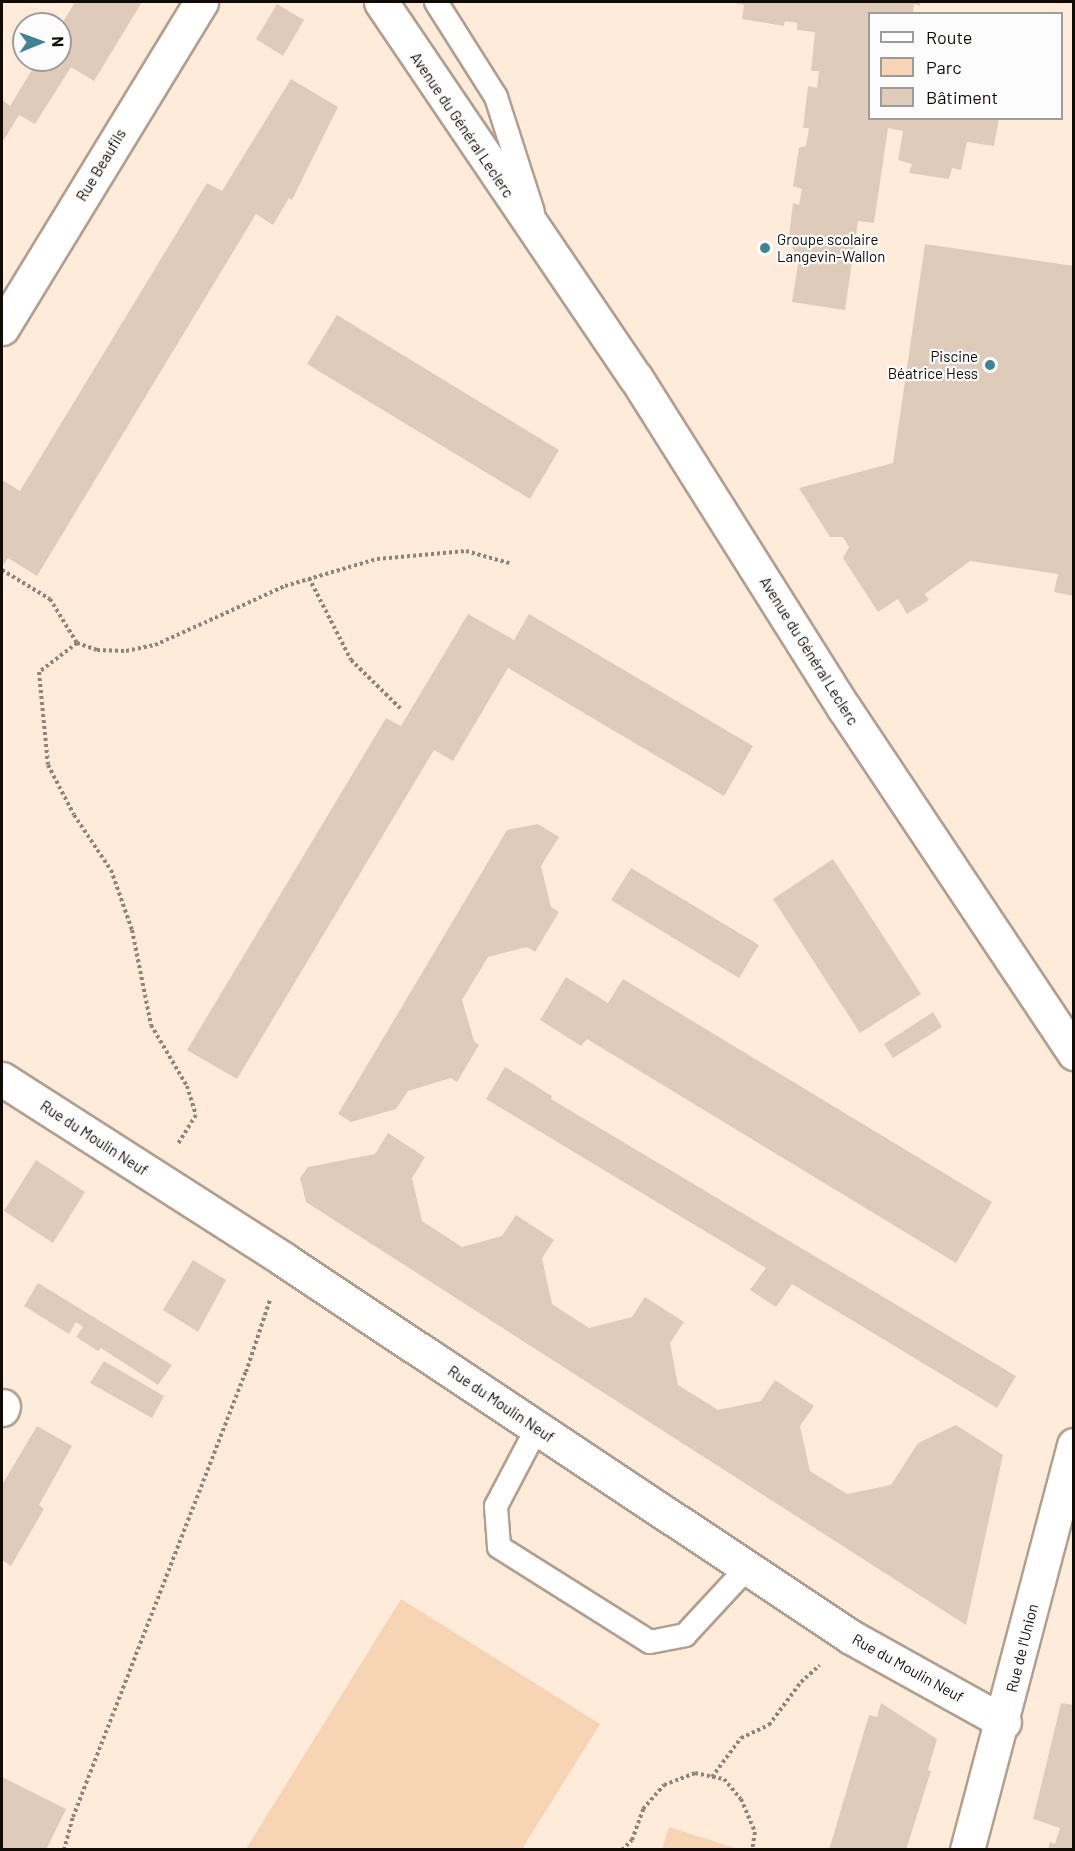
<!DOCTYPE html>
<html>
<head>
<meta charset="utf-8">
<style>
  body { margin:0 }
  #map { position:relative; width:1075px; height:1851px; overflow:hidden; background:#ffebda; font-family:Barlow,sans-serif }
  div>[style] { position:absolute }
  .green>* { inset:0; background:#f6d4b4 }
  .building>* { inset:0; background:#decbba }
  .path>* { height:4px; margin-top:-2px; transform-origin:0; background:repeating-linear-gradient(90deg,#918378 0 3px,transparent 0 6px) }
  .roads { filter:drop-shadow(2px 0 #b19f8f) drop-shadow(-2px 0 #b19f8f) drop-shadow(0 2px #b19f8f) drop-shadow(0 -2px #b19f8f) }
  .service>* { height:22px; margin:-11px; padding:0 11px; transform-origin:11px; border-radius:11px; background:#fff }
  .minor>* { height:33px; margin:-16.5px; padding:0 16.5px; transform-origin:16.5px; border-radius:16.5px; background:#fff }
  .secondary>* { height:33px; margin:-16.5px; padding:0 16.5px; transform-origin:16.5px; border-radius:16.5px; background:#fff }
  .dots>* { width:16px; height:16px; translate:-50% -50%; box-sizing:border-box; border:3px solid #fcfcfc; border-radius:50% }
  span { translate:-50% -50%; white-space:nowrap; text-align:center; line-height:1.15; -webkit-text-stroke:4.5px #fcfcfc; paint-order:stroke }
  .street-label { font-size:15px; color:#110b06 }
  .poi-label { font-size:15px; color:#110b06 }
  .left { translate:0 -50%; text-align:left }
  .right { translate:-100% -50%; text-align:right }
  .frame { position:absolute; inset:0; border:3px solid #110b06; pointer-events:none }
  .legend { position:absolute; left:868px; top:12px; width:195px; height:108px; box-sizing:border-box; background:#fcfcfc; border:2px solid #9e9c9a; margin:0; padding:8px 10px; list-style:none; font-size:18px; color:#110b06 }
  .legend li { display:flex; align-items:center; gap:12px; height:30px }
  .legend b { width:30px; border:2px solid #9e9c9a }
  .north { position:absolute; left:12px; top:12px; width:60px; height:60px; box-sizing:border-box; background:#fcfcfc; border:2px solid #9e9c9a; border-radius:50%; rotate:89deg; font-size:16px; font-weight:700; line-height:24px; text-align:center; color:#110b06 }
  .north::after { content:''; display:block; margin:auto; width:21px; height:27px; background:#408493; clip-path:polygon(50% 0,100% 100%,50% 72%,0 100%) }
</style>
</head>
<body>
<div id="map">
  <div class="green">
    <div style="clip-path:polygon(401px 1599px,600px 1724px,522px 1849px,246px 1849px)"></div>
    <div style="clip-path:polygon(669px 1827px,735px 1848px,734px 1849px,662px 1849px)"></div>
  </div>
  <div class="building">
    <div style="clip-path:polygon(75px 2px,142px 2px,94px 81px,71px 67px,35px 124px,19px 115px,2px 143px,2px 100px,10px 106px,38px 60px,60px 60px,60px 27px)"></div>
    <div style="clip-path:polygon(730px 2px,920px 2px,920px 6px,914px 4px,913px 14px,870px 14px,870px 118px,999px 118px,994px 146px,967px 142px,961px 170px,952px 168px,949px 179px,909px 173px,912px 164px,898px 160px,903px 131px,888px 128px,874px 223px,858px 221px,845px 310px,792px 302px,798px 264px,789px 237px,793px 203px,799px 205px,802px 189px,793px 186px,799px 148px,806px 146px,809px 128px,803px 128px,808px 86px,817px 88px,819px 71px,811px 71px,815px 32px,797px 30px,797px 23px,785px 21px,784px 26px,742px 19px,744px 5px)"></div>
    <div style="clip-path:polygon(277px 4px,304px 20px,283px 56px,256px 39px)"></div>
    <div style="clip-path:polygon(291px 79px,338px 107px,292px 200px,289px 198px,273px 225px,256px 214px,37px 576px,8px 558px,2px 567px,2px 480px,20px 491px,207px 183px,222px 191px)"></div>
    <div style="clip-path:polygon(925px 244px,1074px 266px,1074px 596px,1054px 592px,1058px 574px,970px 561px,925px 594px,929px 600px,907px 614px,898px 599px,878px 612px,843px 558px,849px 547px,843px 537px,830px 537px,799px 488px,893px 463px)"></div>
    <div style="clip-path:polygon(337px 315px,559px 450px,530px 499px,307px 364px)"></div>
    <div style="clip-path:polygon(468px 614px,514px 640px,529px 614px,753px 746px,724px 796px,508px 668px,453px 761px,434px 750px,237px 1079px,187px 1050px,386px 718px,401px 726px)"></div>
    <div style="clip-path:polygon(538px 824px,559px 837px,541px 866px,551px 907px,559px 912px,535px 952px,527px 947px,488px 957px,462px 1000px,474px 1041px,479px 1045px,457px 1082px,451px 1078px,408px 1091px,396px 1109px,351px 1122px,338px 1114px,507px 830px)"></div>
    <div style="clip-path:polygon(833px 859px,921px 994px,860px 1033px,773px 899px)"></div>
    <div style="clip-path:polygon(631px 868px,759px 945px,739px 978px,611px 900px)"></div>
    <div style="clip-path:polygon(566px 977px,608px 1003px,623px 979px,992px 1202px,956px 1263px,587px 1039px,581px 1046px,540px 1020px)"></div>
    <div style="clip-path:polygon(933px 1012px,942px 1027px,893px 1058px,884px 1044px)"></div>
    <div style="clip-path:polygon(505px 1067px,552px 1096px,551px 1099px,1016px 1376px,997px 1408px,792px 1284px,776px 1307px,750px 1290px,766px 1268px,486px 1099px)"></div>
    <div style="clip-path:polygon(388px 1133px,425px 1157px,412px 1178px,422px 1221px,462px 1247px,502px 1236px,516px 1215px,554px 1240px,542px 1258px,552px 1304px,589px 1328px,632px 1317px,645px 1297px,684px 1322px,670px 1343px,678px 1385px,718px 1410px,761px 1401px,775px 1380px,814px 1406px,800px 1426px,810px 1471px,847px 1494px,891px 1485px,918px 1443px,956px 1425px,1003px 1455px,966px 1625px,306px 1202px,300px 1178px,308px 1167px,375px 1154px)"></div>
    <div style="clip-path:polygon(36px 1160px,85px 1192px,53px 1243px,4px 1211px)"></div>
    <div style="clip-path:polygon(193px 1260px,226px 1280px,198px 1332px,163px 1310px)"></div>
    <div style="clip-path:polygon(38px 1283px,172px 1365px,158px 1385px,101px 1348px,98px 1351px,76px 1337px,83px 1327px,76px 1322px,69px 1334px,24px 1306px)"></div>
    <div style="clip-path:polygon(104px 1361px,164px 1396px,152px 1418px,90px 1383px)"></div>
    <div style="clip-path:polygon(37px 1426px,72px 1446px,39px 1505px,44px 1509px,11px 1566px,2px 1560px,2px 1485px)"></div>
    <div style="clip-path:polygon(881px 1703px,937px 1739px,928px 1770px,931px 1771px,906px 1850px,829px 1850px,869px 1715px,877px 1717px)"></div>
    <div style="clip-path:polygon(1061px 1703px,1074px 1705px,1074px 1845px,1072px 1850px,1048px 1850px,1050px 1842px,1055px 1844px,1060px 1828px,1033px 1819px)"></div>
    <div style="clip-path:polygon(2px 1777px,66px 1809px,46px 1850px,2px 1850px)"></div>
  </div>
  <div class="path">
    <div style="left:2px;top:570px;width:56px;rotate:31.1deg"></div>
    <div style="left:50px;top:599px;width:52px;rotate:58.5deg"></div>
    <div style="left:77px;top:643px;width:21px;rotate:19deg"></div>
    <div style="left:97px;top:650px;width:29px;rotate:2deg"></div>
    <div style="left:126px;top:651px;width:30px;rotate:-12deg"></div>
    <div style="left:155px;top:645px;width:143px;rotate:-24.4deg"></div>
    <div style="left:285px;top:586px;width:96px;rotate:-16.4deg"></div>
    <div style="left:377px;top:559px;width:89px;rotate:-5.1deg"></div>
    <div style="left:466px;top:551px;width:45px;rotate:15.6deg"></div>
    <div style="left:309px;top:578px;width:92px;rotate:62.9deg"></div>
    <div style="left:351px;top:660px;width:70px;rotate:44.4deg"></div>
    <div style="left:77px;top:643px;width:48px;rotate:142.7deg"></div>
    <div style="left:39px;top:672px;width:93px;rotate:84.5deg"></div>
    <div style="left:48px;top:765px;width:56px;rotate:62.5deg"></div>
    <div style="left:74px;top:815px;width:66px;rotate:56.1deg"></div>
    <div style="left:111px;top:870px;width:64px;rotate:70.7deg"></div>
    <div style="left:132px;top:930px;width:97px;rotate:78.7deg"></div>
    <div style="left:151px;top:1025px;width:71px;rotate:59.5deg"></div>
    <div style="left:187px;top:1086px;width:30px;rotate:73deg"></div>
    <div style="left:196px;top:1115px;width:36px;rotate:122deg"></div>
    <div style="left:712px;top:1777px;width:49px;rotate:-53.4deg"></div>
    <div style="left:741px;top:1738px;width:31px;rotate:-25deg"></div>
    <div style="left:769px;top:1725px;width:54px;rotate:-53.3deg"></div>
    <div style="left:801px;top:1682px;width:25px;rotate:-42deg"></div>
    <div style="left:64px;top:1850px;width:34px;rotate:-75deg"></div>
    <div style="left:73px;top:1817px;width:477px;rotate:-68.8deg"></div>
    <div style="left:246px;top:1372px;width:76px;rotate:-71.6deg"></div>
    <div style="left:622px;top:1850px;width:14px;rotate:-45deg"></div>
    <div style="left:632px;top:1840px;width:33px;rotate:-70deg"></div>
    <div style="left:643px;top:1809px;width:32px;rotate:-49deg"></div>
    <div style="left:664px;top:1785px;width:33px;rotate:-21deg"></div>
    <div style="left:695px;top:1773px;width:30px;rotate:12deg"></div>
    <div style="left:724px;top:1779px;width:26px;rotate:50deg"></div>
    <div style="left:741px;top:1799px;width:36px;rotate:67deg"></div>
    <div style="left:755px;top:1832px;width:18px;rotate:99deg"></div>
  </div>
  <div class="roads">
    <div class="service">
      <div style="left:436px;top:2px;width:112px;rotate:57.7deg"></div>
      <div style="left:496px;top:97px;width:121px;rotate:72.2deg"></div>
      <div style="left:537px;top:1428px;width:88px;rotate:117.7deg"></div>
      <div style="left:496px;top:1506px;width:41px;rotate:85.8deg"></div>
      <div style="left:499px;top:1547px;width:178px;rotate:32.2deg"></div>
      <div style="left:650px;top:1642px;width:36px;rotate:-11deg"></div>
      <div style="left:685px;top:1635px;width:91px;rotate:-47.2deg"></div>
    </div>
    <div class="minor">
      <div style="left:2px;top:328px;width:382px;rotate:-58.6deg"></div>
      <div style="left:2px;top:1079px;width:334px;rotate:32.6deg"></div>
      <div style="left:283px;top:1259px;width:682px;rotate:33.64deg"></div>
      <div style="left:851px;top:1637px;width:175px;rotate:29.1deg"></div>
      <div style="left:2px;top:1409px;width:3px;rotate:-72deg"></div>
      <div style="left:967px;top:1850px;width:419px;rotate:-75.2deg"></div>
    </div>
    <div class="secondary">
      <div style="left:381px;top:2px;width:454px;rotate:55.9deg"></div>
      <div style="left:636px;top:378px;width:390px;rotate:57.8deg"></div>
      <div style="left:844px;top:708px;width:415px;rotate:56.3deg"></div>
    </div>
  </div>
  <div class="dots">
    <div style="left:765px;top:248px;background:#408493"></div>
    <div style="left:990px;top:365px;background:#408493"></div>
  </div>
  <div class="street-label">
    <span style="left:462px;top:125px;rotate:56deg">Avenue du Général Leclerc</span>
    <span style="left:101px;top:165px;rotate:-59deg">Rue Beaufils</span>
    <span style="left:809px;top:651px;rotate:58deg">Avenue du Général Leclerc</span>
    <span style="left:94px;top:1138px;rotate:33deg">Rue du Moulin Neuf</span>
    <span style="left:501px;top:1404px;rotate:34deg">Rue du Moulin Neuf</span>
    <span style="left:1022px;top:1648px;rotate:-76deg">Rue de l'Union</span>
    <span style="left:908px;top:1668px;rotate:29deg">Rue du Moulin Neuf</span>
  </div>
  <div class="poi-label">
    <span class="left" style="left:777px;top:248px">Groupe scolaire<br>Langevin-Wallon</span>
    <span class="right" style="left:978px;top:365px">Piscine<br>Béatrice Hess</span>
  </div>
  <div class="frame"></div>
  <ul class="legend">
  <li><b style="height:8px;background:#fff"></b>Route</li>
  <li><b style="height:16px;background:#f6d4b4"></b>Parc</li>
  <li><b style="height:16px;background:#decbba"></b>Bâtiment</li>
  </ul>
  <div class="north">N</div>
</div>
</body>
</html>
